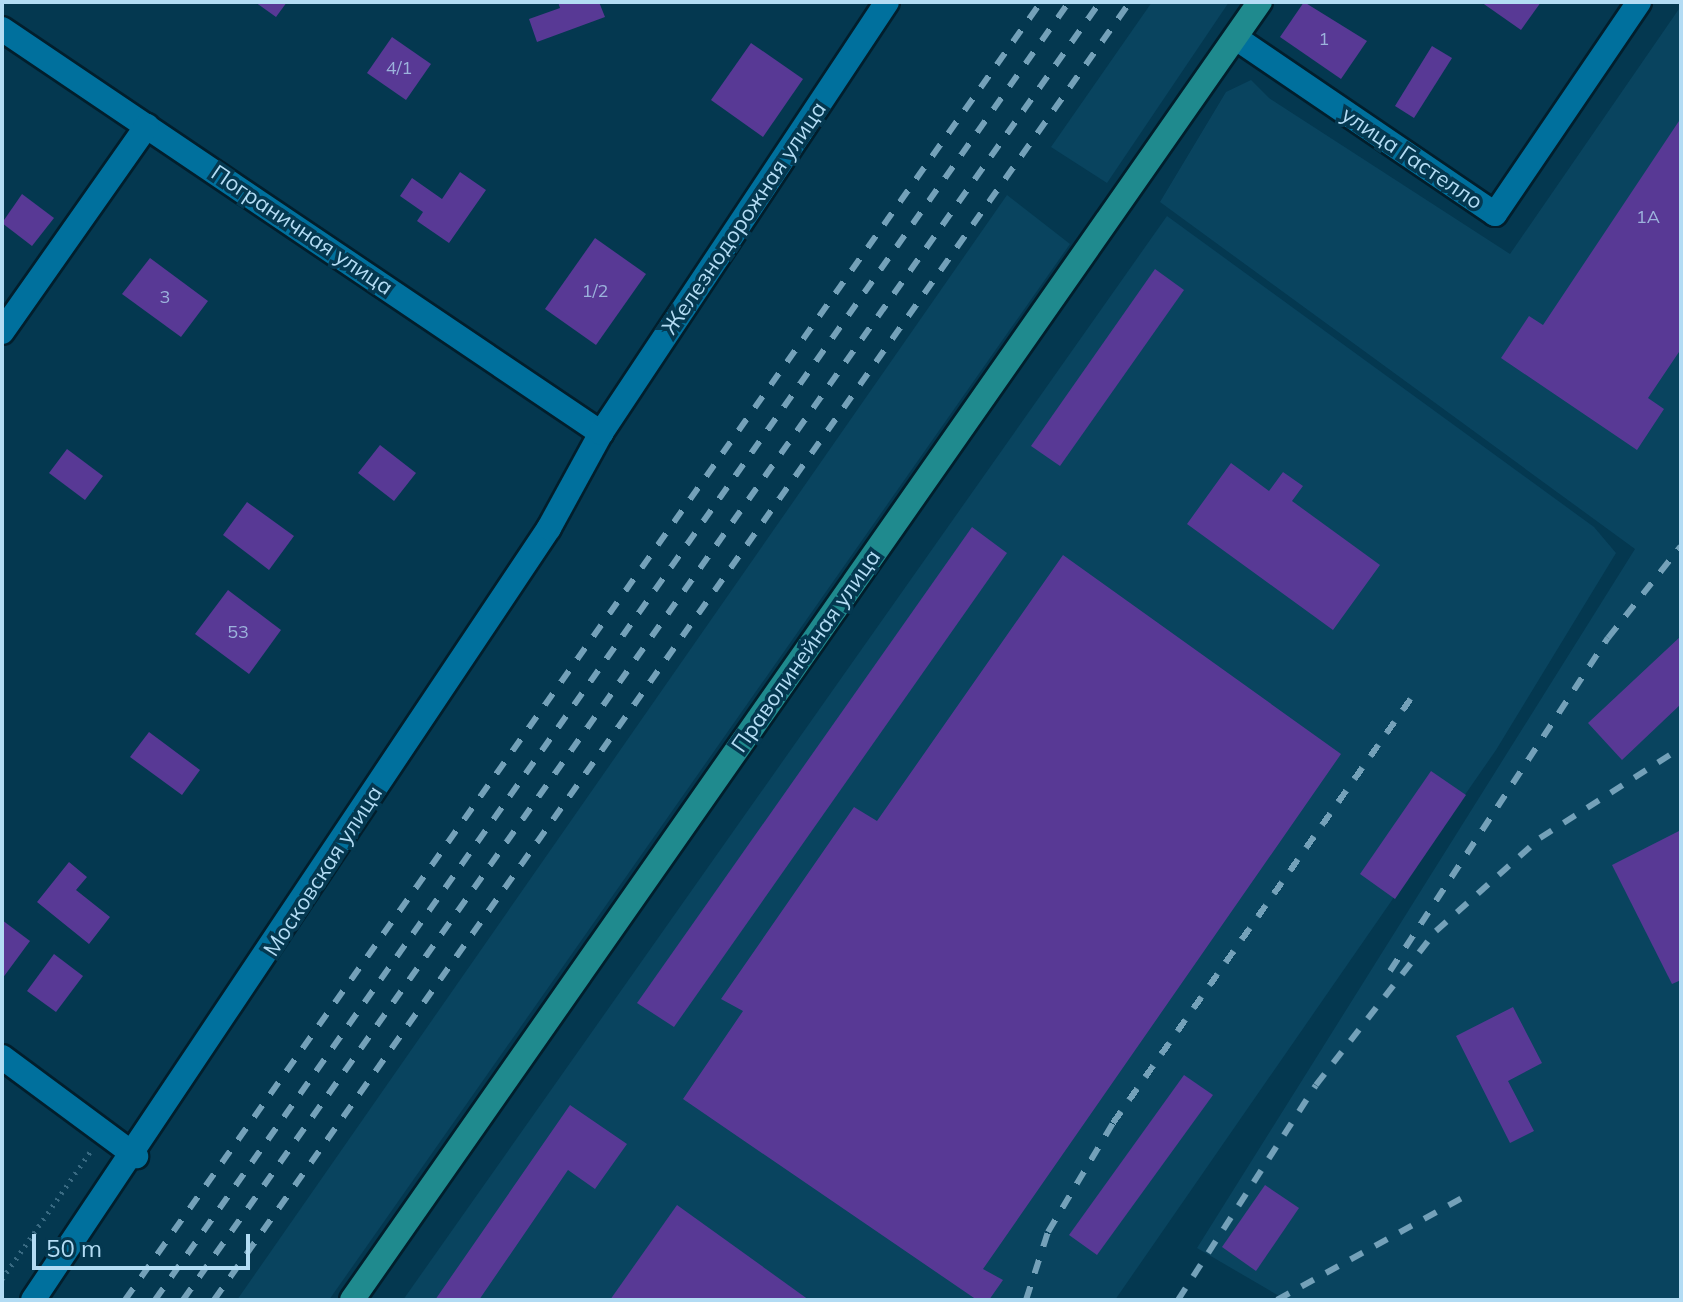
<!DOCTYPE html>
<html>
<head>
<meta charset="utf-8">
<style>
  body { margin:0 }
  #map { position:relative; width:1683px; height:1302px; overflow:hidden; background:#043850; font-family:Mulish,sans-serif }
  div>[style] { position:absolute }
  .built>* { inset:0; background:#09445f }
  .building>* { inset:0; background:#583995 }
  .path>* { height:5px; margin-top:-2.5px; transform-origin:0; background:repeating-linear-gradient(90deg,#396a82 0 2px,transparent 0 8px) }
  .roads { filter:drop-shadow(2px 0 #021e2c) drop-shadow(-2px 0 #021e2c) drop-shadow(0 2px #021e2c) drop-shadow(0 -2px #021e2c) }
  .minor>* { height:24px; margin:-12px; padding:0 12px; transform-origin:12px; border-radius:12px; background:#00709d }
  .major>* { height:24px; margin:-12px; padding:0 12px; transform-origin:12px; border-radius:12px; background:#1f8a8e }
  .rail>* { height:6px; margin-top:-3px; transform-origin:0; background:repeating-linear-gradient(90deg,#74a1b9 0 14px,transparent 0 28px) }
  span { translate:-50% -50%; white-space:nowrap; text-align:center; line-height:1.15; -webkit-text-stroke:7px #043850; paint-order:stroke }
  .number-label { font-size:18px; color:#9cb3dc }
  .number-label span { -webkit-text-stroke-width:0 }
  .street-label { font-size:22px; color:#b3dcf4 }
  .frame { position:absolute; inset:0; border:4px solid #b3dcf4; pointer-events:none }
  .scale { position:absolute; left:32px; top:1234px; width:218px; height:36px; box-sizing:border-box; border:4px solid #b3dcf4; border-top:0; padding-left:10px; font-size:24px; line-height:28px; white-space:nowrap; color:#b3dcf4; -webkit-text-stroke:6px #043850; paint-order:stroke }
</style>
</head>
<body>
<div id="map">
  <div class="built">
    <div style="clip-path:polygon(1152px 2px,1229px 2px,1107px 183px,1051px 147px)"></div>
    <div style="clip-path:polygon(1681px 6px,1681px 1300px,1286px 1300px,1197px 1248px,1635px 549px,1160px 202px,1226px 92px,1251px 80px,1269px 98px,1510px 254px)"></div>
    <div style="clip-path:polygon(1007px 195px,1070px 244px,329px 1300px,237px 1300px)"></div>
    <div style="clip-path:polygon(1167px 216px,1594px 527px,1616px 553px,1496px 750px,1115px 1300px,403px 1300px)"></div>
  </div>
  <div class="building">
    <div style="clip-path:polygon(255px 2px,287px 2px,276px 17px)"></div>
    <div style="clip-path:polygon(558px 2px,599px 2px,605px 17px,537px 42px,529px 19px,560px 8px)"></div>
    <div style="clip-path:polygon(1304px 2px,1367px 41px,1341px 79px,1280px 37px)"></div>
    <div style="clip-path:polygon(1481px 2px,1541px 2px,1521px 30px)"></div>
    <div style="clip-path:polygon(392px 37px,431px 64px,406px 100px,367px 73px)"></div>
    <div style="clip-path:polygon(751px 43px,803px 79px,763px 137px,711px 100px)"></div>
    <div style="clip-path:polygon(1432px 46px,1452px 58px,1414px 118px,1395px 106px)"></div>
    <div style="clip-path:polygon(1681px 118px,1681px 349px,1648px 398px,1664px 409px,1637px 450px,1501px 358px,1529px 316px,1543px 325px)"></div>
    <div style="clip-path:polygon(460px 172px,486px 190px,449px 243px,417px 221px,423px 212px,400px 196px,412px 178px,442px 199px)"></div>
    <div style="clip-path:polygon(22px 194px,54px 218px,32px 246px,2px 223px)"></div>
    <div style="clip-path:polygon(595px 238px,646px 274px,596px 345px,545px 309px)"></div>
    <div style="clip-path:polygon(150px 258px,208px 301px,181px 337px,122px 294px)"></div>
    <div style="clip-path:polygon(1155px 269px,1184px 290px,1060px 466px,1031px 446px)"></div>
    <div style="clip-path:polygon(380px 445px,416px 473px,394px 501px,358px 473px)"></div>
    <div style="clip-path:polygon(67px 449px,103px 476px,85px 500px,49px 473px)"></div>
    <div style="clip-path:polygon(1231px 463px,1269px 491px,1283px 472px,1303px 486px,1292px 501px,1380px 565px,1333px 630px,1187px 524px)"></div>
    <div style="clip-path:polygon(247px 502px,294px 536px,269px 570px,223px 535px)"></div>
    <div style="clip-path:polygon(972px 527px,1007px 553px,674px 1027px,637px 1003px)"></div>
    <div style="clip-path:polygon(1063px 555px,1341px 754px,983px 1269px,1003px 1280px,989px 1300px,977px 1300px,683px 1099px,743px 1011px,721px 999px,854px 807px,877px 821px)"></div>
    <div style="clip-path:polygon(228px 590px,281px 630px,249px 674px,195px 634px)"></div>
    <div style="clip-path:polygon(1681px 636px,1681px 704px,1622px 760px,1588px 723px)"></div>
    <div style="clip-path:polygon(149px 732px,200px 770px,182px 795px,130px 757px)"></div>
    <div style="clip-path:polygon(1431px 771px,1466px 795px,1395px 899px,1360px 874px)"></div>
    <div style="clip-path:polygon(1681px 830px,1681px 980px,1672px 984px,1612px 865px)"></div>
    <div style="clip-path:polygon(69px 862px,87px 877px,76px 890px,110px 917px,89px 944px,37px 902px)"></div>
    <div style="clip-path:polygon(2px 920px,30px 941px,2px 979px)"></div>
    <div style="clip-path:polygon(54px 954px,83px 976px,56px 1012px,27px 991px)"></div>
    <div style="clip-path:polygon(1513px 1007px,1542px 1063px,1508px 1081px,1534px 1131px,1510px 1143px,1456px 1036px)"></div>
    <div style="clip-path:polygon(1184px 1075px,1213px 1095px,1097px 1255px,1069px 1235px)"></div>
    <div style="clip-path:polygon(570px 1105px,627px 1144px,595px 1189px,568px 1170px,479px 1300px,435px 1300px)"></div>
    <div style="clip-path:polygon(1265px 1185px,1299px 1208px,1256px 1271px,1222px 1247px)"></div>
    <div style="clip-path:polygon(677px 1205px,809px 1300px,610px 1300px)"></div>
  </div>
  <div class="path">
    <div style="left:2px;top:1279px;width:155px;rotate:-55.3deg"></div>
  </div>
  <div class="roads">
    <div class="minor">
      <div style="left:2px;top:29px;width:723px;rotate:34deg"></div>
      <div style="left:1236px;top:38px;width:313px;rotate:34.2deg"></div>
      <div style="left:1495px;top:214px;width:256px;rotate:-55.8deg"></div>
      <div style="left:2px;top:332px;width:252px;rotate:-54.9deg"></div>
      <div style="left:2px;top:1057px;width:167px;rotate:36.5deg"></div>
      <div style="left:33px;top:1300px;width:929px;rotate:-56.24deg"></div>
      <div style="left:549px;top:528px;width:108px;rotate:-61.3deg"></div>
      <div style="left:601px;top:433px;width:517px;rotate:-56.43deg"></div>
    </div>
    <div class="major">
      <div style="left:352px;top:1300px;width:1584px;rotate:-55.03deg"></div>
    </div>
  </div>
  <div class="rail">
    <div style="left:1390px;top:971px;width:398px;rotate:-56.8deg"></div>
    <div style="left:1608px;top:638px;width:117px;rotate:-51.6deg"></div>
    <div style="left:125px;top:1300px;width:1589px;rotate:-54.79deg"></div>
    <div style="left:155px;top:1300px;width:1588px;rotate:-54.85deg"></div>
    <div style="left:183px;top:1300px;width:1589px;rotate:-54.76deg"></div>
    <div style="left:214px;top:1300px;width:1589px;rotate:-54.79deg"></div>
    <div style="left:1026px;top:1300px;width:71px;rotate:-72.1deg"></div>
    <div style="left:1048px;top:1232px;width:127px;rotate:-59.2deg"></div>
    <div style="left:1113px;top:1123px;width:520px;rotate:-54.94deg"></div>
    <div style="left:1178px;top:1300px;width:255px;rotate:-57.3deg"></div>
    <div style="left:1316px;top:1085px;width:195px;rotate:-52.1deg"></div>
    <div style="left:1436px;top:931px;width:140px;rotate:-41.8deg"></div>
    <div style="left:1540px;top:838px;width:167px;rotate:-32.6deg"></div>
    <div style="left:1277px;top:1300px;width:211px;rotate:-28.9deg"></div>
  </div>
  <div class="number-label">
    <span style="left:1324px;top:39px">1</span>
    <span style="left:399px;top:68px">4/1</span>
    <span style="left:1648px;top:217px">1А</span>
    <span style="left:595px;top:291px">1/2</span>
    <span style="left:165px;top:297px">3</span>
    <span style="left:238px;top:632px">53</span>
  </div>
  <div class="street-label">
    <span style="left:1412px;top:158px;rotate:34deg">улица Гастелло</span>
    <span style="left:744px;top:218px;rotate:-56deg">Железнодорожная улица</span>
    <span style="left:302px;top:230px;rotate:34deg">Пограничная улица</span>
    <span style="left:806px;top:651px;rotate:-55deg">Праволинейная улица</span>
    <span style="left:323px;top:871px;rotate:-57deg">Московская улица</span>
  </div>
  <div class="frame"></div>
  <div class="scale">50 m</div>
</div>
</body>
</html>
